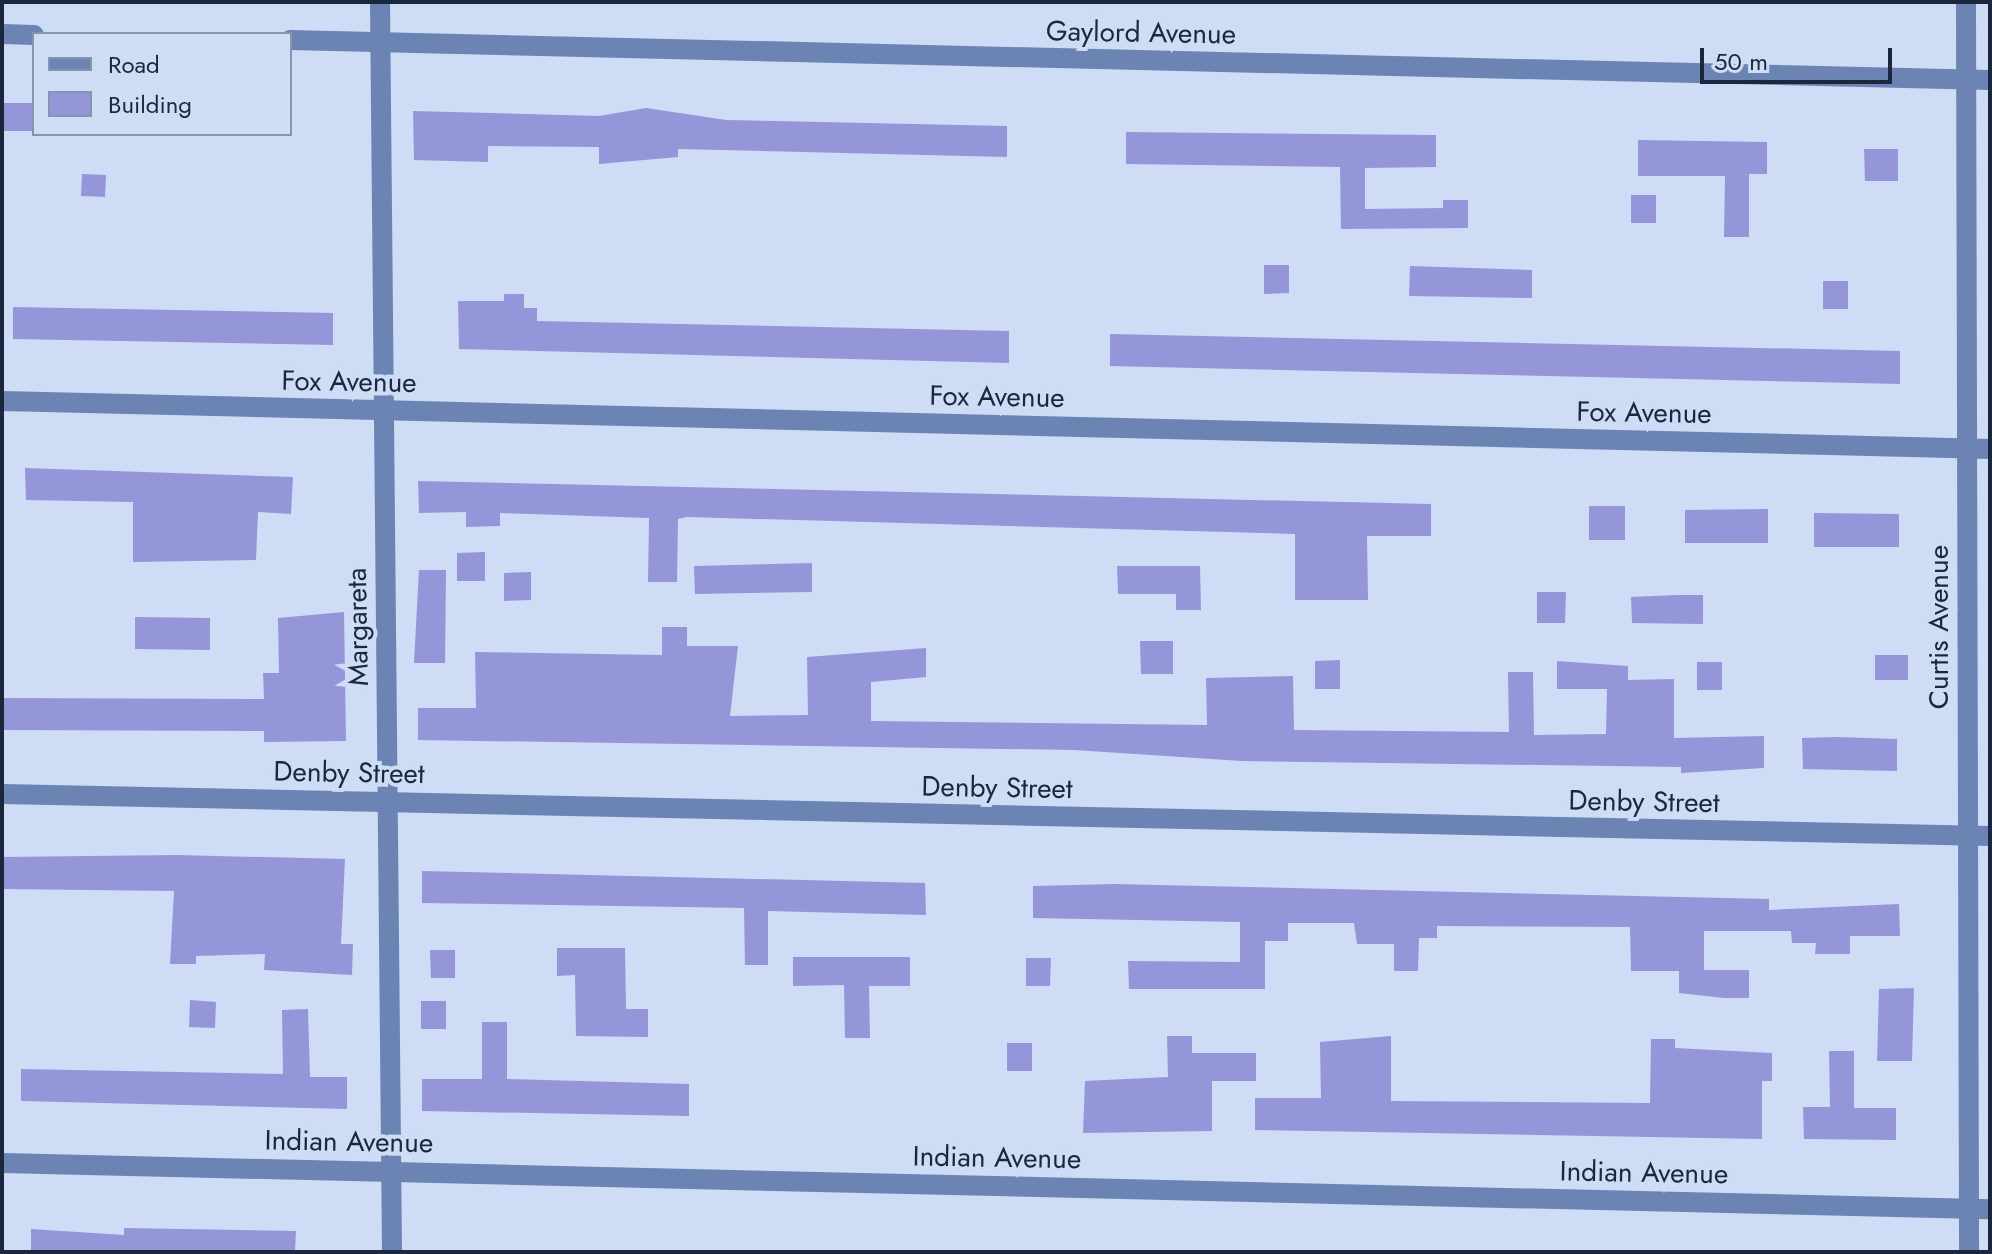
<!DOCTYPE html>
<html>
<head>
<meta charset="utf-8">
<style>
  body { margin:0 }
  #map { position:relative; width:1992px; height:1254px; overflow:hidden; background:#cedcf6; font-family:Jost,sans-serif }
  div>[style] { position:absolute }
  .building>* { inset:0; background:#9596d9 }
  .minor>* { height:20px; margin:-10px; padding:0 10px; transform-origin:10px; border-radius:10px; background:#6b84b3 }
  span { translate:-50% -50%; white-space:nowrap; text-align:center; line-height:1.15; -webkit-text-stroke:8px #cedcf6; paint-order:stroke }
  .street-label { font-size:28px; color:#1a273f }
  .frame { position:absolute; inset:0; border:4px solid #1a273f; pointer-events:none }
  .legend { position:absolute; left:32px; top:32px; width:260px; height:104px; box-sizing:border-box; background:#cedcf6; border:2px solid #8694ad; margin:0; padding:10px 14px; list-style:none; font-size:24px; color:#1a273f }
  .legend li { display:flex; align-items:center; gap:16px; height:40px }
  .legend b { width:40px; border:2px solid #8694ad }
  .scale { position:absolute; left:1700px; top:48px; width:192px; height:36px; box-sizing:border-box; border:4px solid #1a273f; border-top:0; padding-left:10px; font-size:24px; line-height:28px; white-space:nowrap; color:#1a273f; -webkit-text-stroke:6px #cedcf6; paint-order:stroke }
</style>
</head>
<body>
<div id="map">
  <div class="building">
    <div style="clip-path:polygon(2px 103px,34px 103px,34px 131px,2px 131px)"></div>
    <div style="clip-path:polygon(646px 108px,726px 120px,1007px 126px,1007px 157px,678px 149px,678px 157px,599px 164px,599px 147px,488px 146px,488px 162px,414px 160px,413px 111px,599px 116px)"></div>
    <div style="clip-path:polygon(1126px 132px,1436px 135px,1436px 167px,1365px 168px,1365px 209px,1443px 208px,1443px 200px,1468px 200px,1468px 228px,1341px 229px,1340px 167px,1126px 164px)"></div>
    <div style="clip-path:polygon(1638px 140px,1767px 142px,1767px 174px,1749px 174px,1749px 237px,1724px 237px,1725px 176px,1638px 176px)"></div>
    <div style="clip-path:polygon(1864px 149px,1898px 149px,1898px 181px,1865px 181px)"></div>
    <div style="clip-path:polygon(82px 174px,106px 175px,105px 197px,81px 196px)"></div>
    <div style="clip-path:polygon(1631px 195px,1656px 195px,1656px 223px,1631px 223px)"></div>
    <div style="clip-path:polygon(1264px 265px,1289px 265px,1289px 293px,1264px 294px)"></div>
    <div style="clip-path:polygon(1410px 266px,1532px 270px,1532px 298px,1409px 296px)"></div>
    <div style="clip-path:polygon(1823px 281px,1848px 281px,1848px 309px,1823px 309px)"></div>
    <div style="clip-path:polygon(504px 294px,524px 294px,524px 308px,537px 308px,537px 321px,1009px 331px,1009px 363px,459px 349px,458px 301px,504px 301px)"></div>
    <div style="clip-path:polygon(13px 307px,333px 313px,333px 345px,13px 339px)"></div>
    <div style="clip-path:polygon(1110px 334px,1900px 351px,1900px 384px,1110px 366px)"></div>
    <div style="clip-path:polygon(25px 468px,293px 477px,291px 514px,258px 512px,256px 560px,133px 562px,133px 502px,26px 500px)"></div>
    <div style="clip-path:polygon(418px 481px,1431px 504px,1431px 536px,1367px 536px,1368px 600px,1295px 600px,1295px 534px,687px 517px,678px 519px,677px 582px,648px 582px,649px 518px,500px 513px,500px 526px,466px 527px,466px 512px,419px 513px)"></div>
    <div style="clip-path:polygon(1589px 506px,1625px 506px,1625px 540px,1589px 540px)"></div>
    <div style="clip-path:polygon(1768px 509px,1768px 543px,1685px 543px,1685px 510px)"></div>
    <div style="clip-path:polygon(1814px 513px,1899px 514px,1899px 547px,1814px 547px)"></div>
    <div style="clip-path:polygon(485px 552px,485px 581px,457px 581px,457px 553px)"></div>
    <div style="clip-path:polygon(812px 563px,812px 592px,695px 594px,694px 566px)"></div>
    <div style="clip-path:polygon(1117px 566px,1200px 566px,1201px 610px,1176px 610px,1176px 594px,1118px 594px)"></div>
    <div style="clip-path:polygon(419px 570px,446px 570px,445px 663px,414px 663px)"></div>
    <div style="clip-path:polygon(531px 572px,531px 600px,504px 601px,504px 573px)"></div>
    <div style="clip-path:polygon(1537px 592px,1566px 592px,1565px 623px,1537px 623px)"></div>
    <div style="clip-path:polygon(1678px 595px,1703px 595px,1703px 624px,1632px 623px,1631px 597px)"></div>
    <div style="clip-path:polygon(344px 612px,346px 741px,264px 742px,264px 731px,2px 730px,2px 698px,264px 699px,263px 673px,279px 673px,278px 618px)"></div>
    <div style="clip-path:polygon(135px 617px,210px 618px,210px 650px,135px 649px)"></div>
    <div style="clip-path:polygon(662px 627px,687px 627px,687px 646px,738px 646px,730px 716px,808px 715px,807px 657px,926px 648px,926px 677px,871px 682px,871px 721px,1207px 725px,1206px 678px,1293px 676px,1294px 730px,1509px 732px,1508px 672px,1533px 672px,1534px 735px,1606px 734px,1607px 689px,1557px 689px,1557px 661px,1628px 666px,1628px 680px,1674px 679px,1674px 738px,1764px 736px,1764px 768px,1681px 773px,1681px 767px,1242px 761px,1074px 750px,418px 740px,418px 708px,476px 708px,475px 652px,662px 655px)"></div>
    <div style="clip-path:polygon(1140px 641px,1173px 641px,1173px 674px,1141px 674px)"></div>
    <div style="clip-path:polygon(1875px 655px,1908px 655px,1908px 680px,1875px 680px)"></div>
    <div style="clip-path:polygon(1340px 660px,1340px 689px,1315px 689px,1315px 661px)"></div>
    <div style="clip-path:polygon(1697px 662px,1722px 662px,1722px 690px,1697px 690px)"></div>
    <div style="clip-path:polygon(1837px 737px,1897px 739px,1897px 771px,1803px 769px,1802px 738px)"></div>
    <div style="clip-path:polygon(176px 855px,345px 859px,341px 944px,353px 944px,352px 975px,264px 970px,265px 954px,196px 956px,196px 964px,170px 964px,174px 891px,2px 889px,2px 857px)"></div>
    <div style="clip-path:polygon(422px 871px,925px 883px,926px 915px,768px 911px,768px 965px,745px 965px,744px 908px,422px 903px)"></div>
    <div style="clip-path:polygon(1114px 884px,1769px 899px,1769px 910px,1899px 904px,1900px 936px,1850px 936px,1850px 954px,1815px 954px,1816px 943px,1792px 943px,1791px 931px,1704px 931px,1704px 970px,1749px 970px,1749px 998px,1724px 998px,1679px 993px,1679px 971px,1631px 971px,1630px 927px,1437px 926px,1437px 938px,1419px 938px,1418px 971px,1394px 971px,1394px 944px,1357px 944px,1354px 923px,1288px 923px,1288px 941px,1265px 941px,1265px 989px,1129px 989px,1128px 961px,1240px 962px,1240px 922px,1033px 918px,1033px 886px)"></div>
    <div style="clip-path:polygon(557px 948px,625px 948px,626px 1009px,648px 1009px,648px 1037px,576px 1036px,575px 975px,557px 976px)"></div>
    <div style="clip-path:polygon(430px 950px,455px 950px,455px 978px,431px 978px)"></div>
    <div style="clip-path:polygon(793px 957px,910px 957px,910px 986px,869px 986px,870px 1038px,845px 1038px,844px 985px,793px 986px)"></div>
    <div style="clip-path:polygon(1026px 958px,1051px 958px,1050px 986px,1026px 986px)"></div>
    <div style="clip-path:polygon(1914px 988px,1912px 1061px,1877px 1061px,1879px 989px)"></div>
    <div style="clip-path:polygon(190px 1000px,216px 1002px,215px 1028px,189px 1027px)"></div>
    <div style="clip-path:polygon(421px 1001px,446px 1001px,446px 1029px,421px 1029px)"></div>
    <div style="clip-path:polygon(308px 1009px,310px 1077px,347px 1077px,347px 1109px,21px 1101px,21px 1069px,283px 1074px,282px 1010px)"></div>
    <div style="clip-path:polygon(482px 1022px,507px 1022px,507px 1079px,689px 1084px,689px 1116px,422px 1111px,422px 1079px,482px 1079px)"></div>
    <div style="clip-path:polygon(1167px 1036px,1192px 1036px,1192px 1053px,1256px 1053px,1256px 1081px,1212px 1081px,1212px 1131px,1083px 1133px,1085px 1081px,1168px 1077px)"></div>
    <div style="clip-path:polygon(1391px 1036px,1391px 1101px,1650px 1103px,1651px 1039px,1675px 1039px,1675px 1048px,1772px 1053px,1772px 1081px,1762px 1081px,1762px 1139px,1255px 1130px,1255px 1098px,1321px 1098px,1320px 1042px)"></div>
    <div style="clip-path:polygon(1007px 1043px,1032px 1043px,1032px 1071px,1007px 1071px)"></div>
    <div style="clip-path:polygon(1829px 1051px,1854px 1051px,1854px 1108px,1896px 1108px,1896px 1140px,1804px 1139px,1803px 1107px,1830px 1107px)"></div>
    <div style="clip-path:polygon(124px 1228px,296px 1231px,295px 1252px,31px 1252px,31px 1229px,124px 1235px)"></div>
  </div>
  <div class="minor">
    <div style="left:380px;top:2px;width:1250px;rotate:89.45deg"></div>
    <div style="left:1966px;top:2px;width:1250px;rotate:89.86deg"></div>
    <div style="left:2px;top:34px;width:32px;rotate:2deg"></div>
    <div style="left:290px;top:40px;width:1700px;rotate:1.35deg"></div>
    <div style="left:2px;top:401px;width:1989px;rotate:1.38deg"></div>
    <div style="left:2px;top:794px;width:1988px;rotate:1.21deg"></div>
    <div style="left:2px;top:1163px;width:1989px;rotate:1.33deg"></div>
  </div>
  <div class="street-label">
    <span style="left:1141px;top:33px;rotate:1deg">Gaylord Avenue</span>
    <span style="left:349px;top:382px;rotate:1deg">Fox Avenue</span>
    <span style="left:997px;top:397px;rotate:1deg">Fox Avenue</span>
    <span style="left:1644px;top:413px;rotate:1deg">Fox Avenue</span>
    <span style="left:358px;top:627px;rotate:-91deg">Margareta</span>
    <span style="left:1939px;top:627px;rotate:-90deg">Curtis Avenue</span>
    <span style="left:349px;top:773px;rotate:1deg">Denby Street</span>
    <span style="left:997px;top:788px;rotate:1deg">Denby Street</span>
    <span style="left:1644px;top:802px;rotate:1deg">Denby Street</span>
    <span style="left:349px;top:1142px;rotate:1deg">Indian Avenue</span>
    <span style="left:997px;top:1158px;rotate:1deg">Indian Avenue</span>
    <span style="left:1644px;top:1173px;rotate:1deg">Indian Avenue</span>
  </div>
  <div class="frame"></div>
  <ul class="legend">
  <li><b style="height:10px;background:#6b84b3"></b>Road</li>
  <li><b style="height:22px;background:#9596d9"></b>Building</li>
  </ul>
  <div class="scale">50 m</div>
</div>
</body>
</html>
